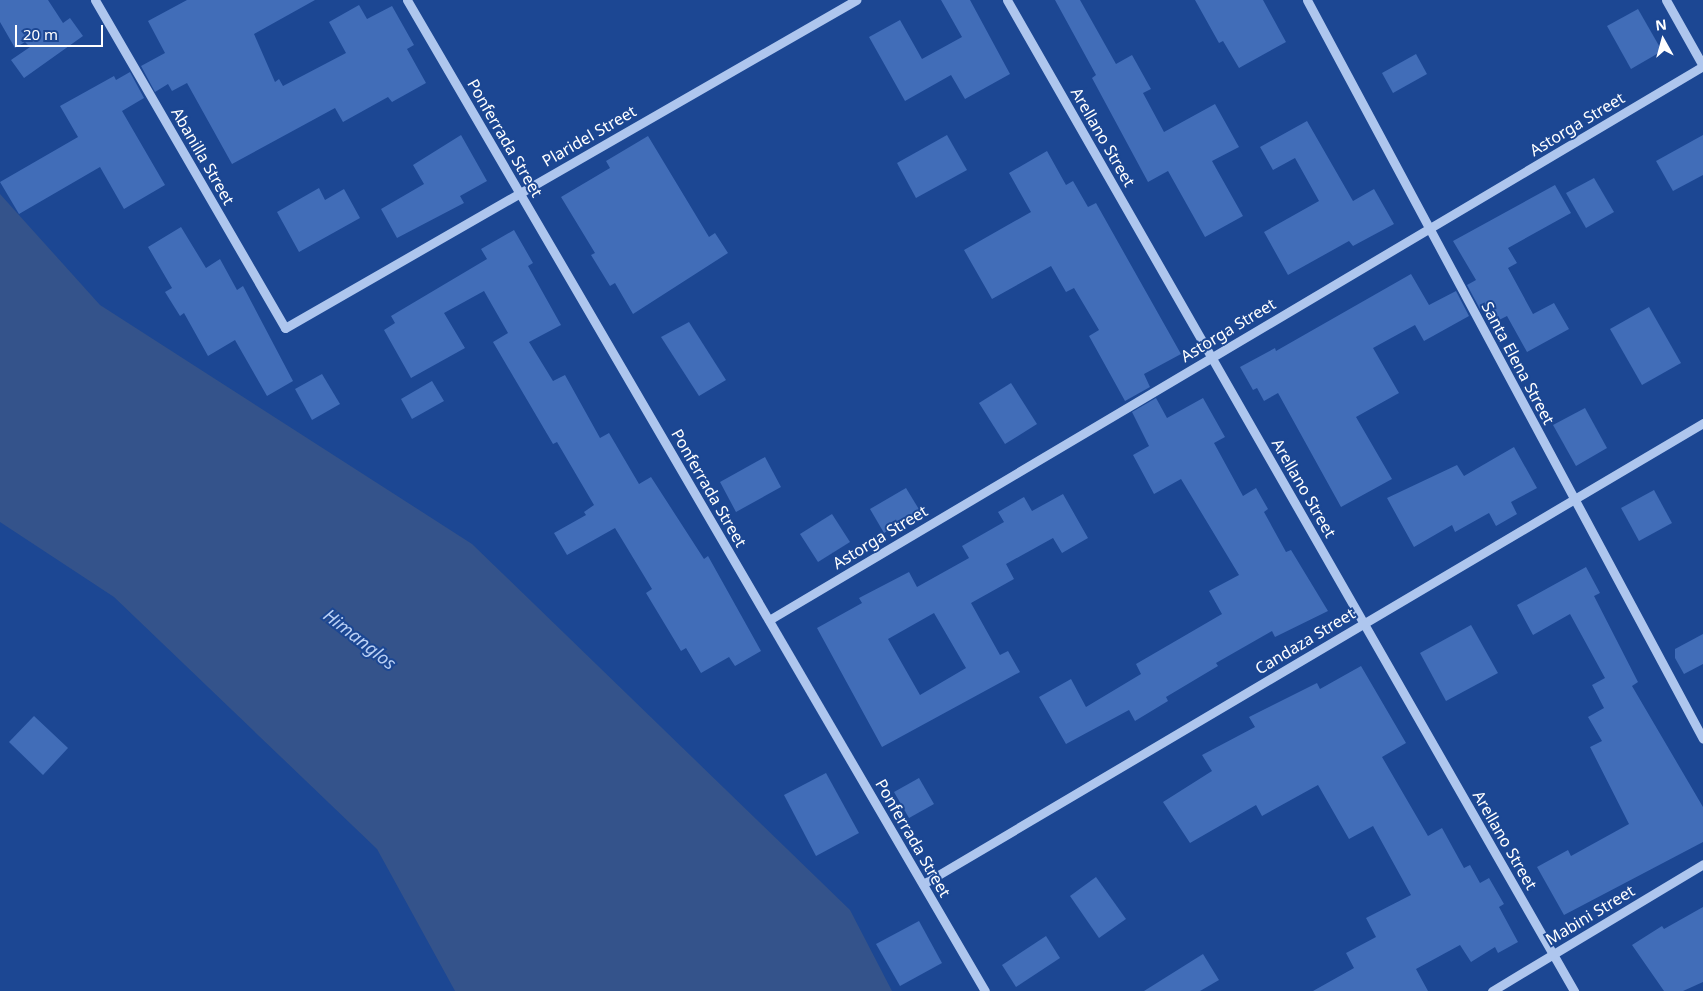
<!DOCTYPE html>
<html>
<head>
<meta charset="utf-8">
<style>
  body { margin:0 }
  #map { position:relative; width:1703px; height:991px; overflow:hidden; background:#1c4793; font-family:"Noto Sans",sans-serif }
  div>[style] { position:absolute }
  .water>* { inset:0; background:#34538b }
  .building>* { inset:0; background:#416db8 }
  .minor>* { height:9px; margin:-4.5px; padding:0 4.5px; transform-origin:4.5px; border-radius:4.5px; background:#aec6ee }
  span { translate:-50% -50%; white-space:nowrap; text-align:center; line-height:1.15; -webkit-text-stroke:4px #1c4793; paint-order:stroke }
  .street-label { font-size:16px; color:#fff }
  .water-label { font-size:18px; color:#bad0f5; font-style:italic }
  .north { position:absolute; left:1638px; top:15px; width:50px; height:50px; -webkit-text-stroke:4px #1c4793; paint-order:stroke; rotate:353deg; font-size:14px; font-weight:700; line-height:20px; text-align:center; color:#fff }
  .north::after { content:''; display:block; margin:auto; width:18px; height:22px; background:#fff; clip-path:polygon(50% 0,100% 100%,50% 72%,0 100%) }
  .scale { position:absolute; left:15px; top:25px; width:88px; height:22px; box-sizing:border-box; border:2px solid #fff; border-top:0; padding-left:6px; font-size:15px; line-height:18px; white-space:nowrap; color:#fff; -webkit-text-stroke:4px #1c4793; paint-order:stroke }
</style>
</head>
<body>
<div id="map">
  <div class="water">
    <div style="clip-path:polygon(0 194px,100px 305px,472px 544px,850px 910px,892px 991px,455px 991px,377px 849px,114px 597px,0 522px)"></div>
  </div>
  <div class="building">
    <div style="clip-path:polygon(0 0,48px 0,63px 23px,70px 18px,83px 36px,24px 78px,11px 60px,30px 47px,25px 42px,15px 48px,0 22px)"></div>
    <div style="clip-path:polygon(187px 0,315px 0,254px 34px,275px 82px,279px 79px,283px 86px,346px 53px,329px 22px,359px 5px,367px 19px,392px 6px,414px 45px,407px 49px,426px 83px,392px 102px,388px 97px,343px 122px,335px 108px,232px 164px,187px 83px,172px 91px,168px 84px,155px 92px,141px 66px,165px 53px,148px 21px)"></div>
    <div style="clip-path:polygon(941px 0,970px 0,1010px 74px,965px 99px,951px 75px,905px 101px,869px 37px,900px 20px,922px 59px,962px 37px)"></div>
    <div style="clip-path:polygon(1055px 0,1080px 0,1116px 64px,1132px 55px,1151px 89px,1143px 93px,1164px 132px,1215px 104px,1239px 147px,1212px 161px,1243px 216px,1205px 237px,1168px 171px,1148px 182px,1092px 78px,1096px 75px)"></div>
    <div style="clip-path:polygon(1195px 0,1263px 0,1286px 42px,1239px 68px,1223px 41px,1219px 43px)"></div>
    <div style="clip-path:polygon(1638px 9px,1662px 51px,1631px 69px,1607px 26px)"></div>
    <div style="clip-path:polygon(1416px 54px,1427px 74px,1393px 93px,1382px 73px)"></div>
    <div style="clip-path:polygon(130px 72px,144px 98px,122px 111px,165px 185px,124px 209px,100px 167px,19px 214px,0 182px,78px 137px,60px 106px,114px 76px,116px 80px)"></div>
    <div style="clip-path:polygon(1307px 121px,1353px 201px,1374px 189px,1394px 224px,1353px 246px,1349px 241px,1288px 275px,1264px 232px,1319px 201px,1295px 158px,1273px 170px,1260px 147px)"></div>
    <div style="clip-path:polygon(461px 135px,487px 181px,460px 196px,464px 203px,397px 238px,381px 209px,424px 184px,413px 165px)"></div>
    <div style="clip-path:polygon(947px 135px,967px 170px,916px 198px,897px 163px)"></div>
    <div style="clip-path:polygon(1703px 135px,1703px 175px,1673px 191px,1656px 161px)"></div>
    <div style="clip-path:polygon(648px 136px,709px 237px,715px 233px,728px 253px,633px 314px,615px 283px,610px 286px,591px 255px,595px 253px,561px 197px,610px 168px,606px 161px)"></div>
    <div style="clip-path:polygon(1047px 151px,1066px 185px,1073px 181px,1088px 207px,1096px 203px,1181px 354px,1144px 374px,1150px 387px,1125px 401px,1089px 336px,1099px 330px,1074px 288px,1066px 292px,1051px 266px,992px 299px,964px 250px,1031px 212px,1009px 173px)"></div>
    <div style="clip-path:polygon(1594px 178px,1614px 212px,1586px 228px,1566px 193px)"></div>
    <div style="clip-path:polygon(1555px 185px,1571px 213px,1508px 248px,1517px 263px,1508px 268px,1533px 314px,1554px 303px,1569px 329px,1527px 352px,1507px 316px,1497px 321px,1488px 305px,1480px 309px,1467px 285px,1476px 280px,1453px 241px)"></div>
    <div style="clip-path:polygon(319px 188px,325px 200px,344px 189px,360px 218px,299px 252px,277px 212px)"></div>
    <div style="clip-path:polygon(181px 227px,206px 268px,220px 259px,237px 290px,243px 286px,293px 381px,267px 396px,235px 340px,208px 356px,184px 313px,180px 316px,165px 292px,172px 288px,148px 247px)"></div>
    <div style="clip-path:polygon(514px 230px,533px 263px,528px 266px,561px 325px,529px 342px,553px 381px,565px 375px,600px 438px,609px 433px,639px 484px,651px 477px,704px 559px,708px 556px,761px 651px,735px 666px,729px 657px,701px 673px,686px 648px,681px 651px,646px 593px,652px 589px,615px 528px,567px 555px,554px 533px,586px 515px,584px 512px,594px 505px,557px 442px,553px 444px,493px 342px,508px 333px,484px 291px,444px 313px,465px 348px,411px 378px,384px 330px,395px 323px,391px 316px,487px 259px,481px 249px)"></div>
    <div style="clip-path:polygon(1411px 274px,1429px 305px,1456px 291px,1469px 316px,1424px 341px,1415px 325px,1373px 348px,1399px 393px,1356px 417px,1392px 479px,1341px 507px,1278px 393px,1264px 401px,1257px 388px,1253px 390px,1240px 367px,1275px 348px,1276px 351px)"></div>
    <div style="clip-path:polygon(1649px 307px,1681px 363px,1642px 385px,1610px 329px)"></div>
    <div style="clip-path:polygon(689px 322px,726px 380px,699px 396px,661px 337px)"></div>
    <div style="clip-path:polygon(322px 374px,340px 404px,312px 420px,295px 389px)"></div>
    <div style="clip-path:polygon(432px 381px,444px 401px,412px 419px,401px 399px)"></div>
    <div style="clip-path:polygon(1011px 383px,1037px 424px,1005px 444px,979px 403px)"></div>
    <div style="clip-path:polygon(1156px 398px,1167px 418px,1203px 398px,1225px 437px,1214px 443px,1243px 496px,1256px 488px,1268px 509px,1264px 512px,1286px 552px,1291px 550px,1328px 611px,1275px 637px,1272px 631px,1216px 663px,1218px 666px,1166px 697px,1168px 701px,1135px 721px,1129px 710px,1066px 744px,1039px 697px,1071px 679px,1086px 707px,1141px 674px,1136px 664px,1222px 614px,1209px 591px,1239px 575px,1181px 479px,1154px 494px,1133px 455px,1149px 446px,1132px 412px)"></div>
    <div style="clip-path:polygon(1585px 408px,1607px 448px,1576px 466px,1553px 425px)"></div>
    <div style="clip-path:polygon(1514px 447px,1537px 488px,1511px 502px,1517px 514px,1496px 526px,1489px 513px,1455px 532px,1452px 525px,1414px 547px,1387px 498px,1457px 465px,1464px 476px)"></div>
    <div style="clip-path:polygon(765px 457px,781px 487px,736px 512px,720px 482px)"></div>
    <div style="clip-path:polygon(906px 488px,920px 511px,884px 533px,870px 509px)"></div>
    <div style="clip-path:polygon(1654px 490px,1672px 523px,1639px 541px,1621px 508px)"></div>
    <div style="clip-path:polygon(evenodd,1063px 494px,1088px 538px,1062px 553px,1053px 538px,1006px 564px,1014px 579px,971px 603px,1000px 655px,1008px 651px,1020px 672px,882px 747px,817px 628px,862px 603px,859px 598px,909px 572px,917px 587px,969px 558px,962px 546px,1004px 522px,998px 512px,1024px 497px,1032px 511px,1063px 494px,934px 613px,966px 668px,920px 695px,888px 639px,934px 613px)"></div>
    <div style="clip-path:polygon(832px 514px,850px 542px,818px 562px,800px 534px)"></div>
    <div style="clip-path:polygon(1586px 567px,1600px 593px,1594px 596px,1638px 682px,1632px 686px,1703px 807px,1703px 842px,1564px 915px,1537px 867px,1568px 850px,1571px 856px,1629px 824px,1590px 747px,1602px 741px,1588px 717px,1604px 708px,1592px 685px,1605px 678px,1570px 614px,1533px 635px,1517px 605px)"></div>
    <div style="clip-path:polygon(1471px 625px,1498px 673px,1446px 701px,1420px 653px)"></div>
    <div style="clip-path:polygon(1703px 634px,1703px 664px,1684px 674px,1675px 658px,1675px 649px)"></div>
    <div style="clip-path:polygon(1361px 666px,1406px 743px,1382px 757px,1428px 836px,1442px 828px,1464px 868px,1470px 865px,1480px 883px,1489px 878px,1504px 904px,1499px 907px,1518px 942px,1498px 953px,1495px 947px,1471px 962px,1460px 945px,1416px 969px,1428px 991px,1313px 991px,1354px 968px,1346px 953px,1376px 937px,1366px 918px,1411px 895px,1373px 826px,1349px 839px,1318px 785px,1262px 816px,1256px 805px,1190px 843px,1163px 802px,1212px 771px,1202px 755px,1255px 727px,1249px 717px,1317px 683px,1320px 689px)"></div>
    <div style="clip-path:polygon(34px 716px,68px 748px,43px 775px,9px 742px)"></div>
    <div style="clip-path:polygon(826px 773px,859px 833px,816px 856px,784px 795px)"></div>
    <div style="clip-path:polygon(919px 778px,934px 804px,909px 818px,894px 792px)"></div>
    <div style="clip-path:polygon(1096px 877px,1126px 919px,1099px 938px,1070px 896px)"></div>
    <div style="clip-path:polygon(1703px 907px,1703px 982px,1683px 991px,1664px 991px,1632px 945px,1662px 926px,1664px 929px)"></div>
    <div style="clip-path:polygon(919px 921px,942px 963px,900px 986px,876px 944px)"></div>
    <div style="clip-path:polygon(1046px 936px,1060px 958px,1016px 987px,1002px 965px)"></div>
    <div style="clip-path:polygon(1203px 954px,1219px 980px,1200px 991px,1144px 991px)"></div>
  </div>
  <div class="minor">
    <div style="left:95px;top:0;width:379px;rotate:59.9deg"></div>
    <div style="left:285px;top:328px;width:659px;rotate:-29.87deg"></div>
    <div style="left:407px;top:0;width:1147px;rotate:59.75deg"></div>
    <div style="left:1007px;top:0;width:1142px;rotate:60.22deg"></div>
    <div style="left:1307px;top:0;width:838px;rotate:61.81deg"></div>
    <div style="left:1666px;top:0;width:76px;rotate:60.7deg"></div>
    <div style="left:769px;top:620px;width:1086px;rotate:-30.67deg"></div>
    <div style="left:923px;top:884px;width:906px;rotate:-30.58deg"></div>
    <div style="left:1492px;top:991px;width:246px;rotate:-31deg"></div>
  </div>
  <div class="street-label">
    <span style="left:1577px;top:124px;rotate:-31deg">Astorga Street</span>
    <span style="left:589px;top:136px;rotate:-30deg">Plaridel Street</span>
    <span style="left:1103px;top:137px;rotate:60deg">Arellano Street</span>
    <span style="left:505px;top:138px;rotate:60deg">Ponferrada Street</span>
    <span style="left:203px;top:156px;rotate:60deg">Abanilla Street</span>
    <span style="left:1228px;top:330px;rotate:-31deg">Astorga Street</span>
    <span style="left:1518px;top:363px;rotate:62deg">Santa Elena Street</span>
    <span style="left:709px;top:488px;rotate:60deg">Ponferrada Street</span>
    <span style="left:1304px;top:488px;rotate:60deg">Arellano Street</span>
    <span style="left:880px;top:537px;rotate:-31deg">Astorga Street</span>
    <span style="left:1305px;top:641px;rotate:-31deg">Candaza Street</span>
    <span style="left:913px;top:838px;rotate:60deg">Ponferrada Street</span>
    <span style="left:1505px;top:840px;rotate:60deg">Arellano Street</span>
    <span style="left:1590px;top:915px;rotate:-31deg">Mabini Street</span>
  </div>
  <div class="water-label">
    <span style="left:360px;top:639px;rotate:38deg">Himanglos</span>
  </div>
  <div class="north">N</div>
  <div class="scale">20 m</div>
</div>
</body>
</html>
